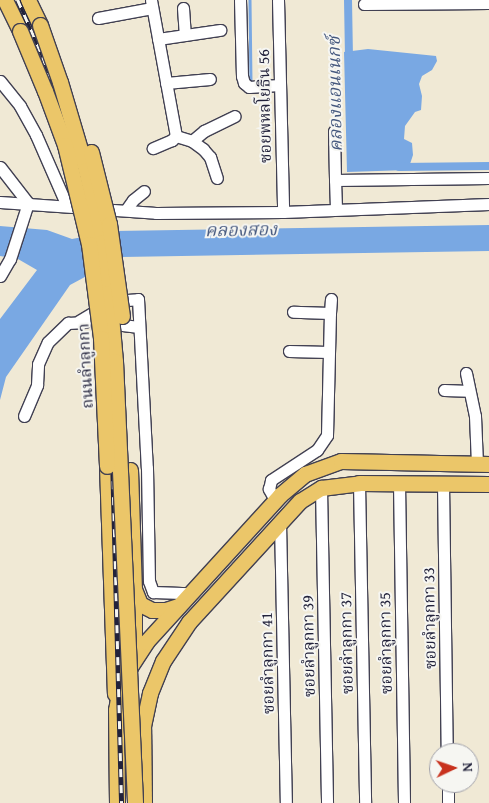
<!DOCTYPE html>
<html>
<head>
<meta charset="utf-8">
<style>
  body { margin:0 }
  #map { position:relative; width:489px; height:803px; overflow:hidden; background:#f0e9d5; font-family:"Gentium Book Plus","Noto Serif Thai",serif }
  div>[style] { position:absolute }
  .water>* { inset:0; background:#79a8e3 }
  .stream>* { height:2.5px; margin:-1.25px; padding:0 1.25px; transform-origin:1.25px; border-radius:1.25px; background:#79a8e3 }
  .canal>* { height:8px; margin:-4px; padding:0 4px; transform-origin:4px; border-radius:4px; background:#79a8e3 }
  .roads { filter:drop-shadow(1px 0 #414052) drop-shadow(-1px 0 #414052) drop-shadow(0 1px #414052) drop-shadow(0 -1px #414052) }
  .minor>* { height:11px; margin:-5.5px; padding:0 5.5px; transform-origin:5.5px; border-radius:5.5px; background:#fff }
  .major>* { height:15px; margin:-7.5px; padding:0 7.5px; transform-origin:7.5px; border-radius:7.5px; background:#ebc669 }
  .rail>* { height:4.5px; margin-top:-2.25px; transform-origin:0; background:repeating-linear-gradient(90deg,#f6f6f2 0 8px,#22223b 0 16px); box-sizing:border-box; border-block:1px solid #22223b }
  .bridges { filter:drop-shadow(1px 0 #414052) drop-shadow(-1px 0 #414052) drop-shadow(0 1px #414052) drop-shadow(0 -1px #414052) }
  .major-bridge>* { height:15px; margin:-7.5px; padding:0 7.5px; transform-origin:7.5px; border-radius:7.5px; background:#ebc669 }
  span { translate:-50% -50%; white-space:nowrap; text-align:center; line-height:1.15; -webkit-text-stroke:4px #f6f6f2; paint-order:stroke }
  .street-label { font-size:16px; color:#22223b }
  .water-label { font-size:18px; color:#45587e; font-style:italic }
  .north { position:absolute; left:429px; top:743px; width:50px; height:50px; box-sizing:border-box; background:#f6f6f2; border:1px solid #a1a1a9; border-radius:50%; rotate:87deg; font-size:14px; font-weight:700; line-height:20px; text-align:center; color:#22223b }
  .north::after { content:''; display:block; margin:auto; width:18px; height:22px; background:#c8321e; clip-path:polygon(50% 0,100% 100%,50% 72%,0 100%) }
</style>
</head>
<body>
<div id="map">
  <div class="water">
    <div style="clip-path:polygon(368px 49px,436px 56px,437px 61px,432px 70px,422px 76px,419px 84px,422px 96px,421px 110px,415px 112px,405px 126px,404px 139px,412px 143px,413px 155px,408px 170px,347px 172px,344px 52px)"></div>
    <div style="clip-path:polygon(489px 225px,489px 251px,122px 257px,70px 285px,6px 377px,0 400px,0 319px,37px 270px,18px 259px,0 256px,0 226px,47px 230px,72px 239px,115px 231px)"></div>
  </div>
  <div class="stream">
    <div style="left:250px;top:0;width:82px;rotate:89.3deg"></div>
  </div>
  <div class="canal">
    <div style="left:348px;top:0;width:60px;rotate:89deg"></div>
    <div style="left:399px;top:167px;width:90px;rotate:-0.6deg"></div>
  </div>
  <div class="roads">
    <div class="minor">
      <div style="left:151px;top:0;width:138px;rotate:79.6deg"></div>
      <div style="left:176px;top:136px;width:6px;rotate:135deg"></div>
      <div style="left:172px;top:140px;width:21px;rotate:157deg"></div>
      <div style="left:240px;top:0;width:76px;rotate:88.5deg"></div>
      <div style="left:242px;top:76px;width:7px;rotate:74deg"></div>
      <div style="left:244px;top:83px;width:6px;rotate:39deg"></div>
      <div style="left:249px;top:87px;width:30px;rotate:-4deg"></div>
      <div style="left:278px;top:0;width:212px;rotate:88.6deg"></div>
      <div style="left:364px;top:4px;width:125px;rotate:-0.5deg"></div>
      <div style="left:183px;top:8px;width:27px;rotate:86deg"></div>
      <div style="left:98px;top:18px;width:55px;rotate:-10.5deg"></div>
      <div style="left:158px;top:39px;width:63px;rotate:-8.3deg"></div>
      <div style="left:0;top:81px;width:32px;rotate:51deg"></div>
      <div style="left:20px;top:106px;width:33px;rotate:61deg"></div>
      <div style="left:36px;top:135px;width:77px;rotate:66.4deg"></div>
      <div style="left:166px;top:83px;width:44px;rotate:-5.2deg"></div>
      <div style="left:334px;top:131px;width:49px;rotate:88.8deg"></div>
      <div style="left:176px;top:136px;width:17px;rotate:17deg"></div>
      <div style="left:192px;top:141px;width:14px;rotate:36deg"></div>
      <div style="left:203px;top:149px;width:11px;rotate:49deg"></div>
      <div style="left:210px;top:157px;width:22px;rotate:72deg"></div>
      <div style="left:192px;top:141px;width:16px;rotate:-40deg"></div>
      <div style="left:204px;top:131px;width:34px;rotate:-26deg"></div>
      <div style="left:0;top:167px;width:46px;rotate:52.1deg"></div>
      <div style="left:0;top:202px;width:156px;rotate:4deg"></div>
      <div style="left:156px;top:213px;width:127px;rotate:-0.5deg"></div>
      <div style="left:283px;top:212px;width:206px;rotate:-2.2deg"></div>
      <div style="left:336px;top:208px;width:28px;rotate:-92deg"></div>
      <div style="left:335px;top:180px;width:154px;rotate:-0.7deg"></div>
      <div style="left:126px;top:210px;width:12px;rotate:-55deg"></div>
      <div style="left:133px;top:200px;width:14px;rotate:-39deg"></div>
      <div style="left:0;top:276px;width:20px;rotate:-60deg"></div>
      <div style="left:10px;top:259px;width:59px;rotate:-72.2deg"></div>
      <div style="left:330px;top:313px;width:14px;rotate:-86deg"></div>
      <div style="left:79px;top:321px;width:39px;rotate:-31deg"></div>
      <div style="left:112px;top:301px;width:26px;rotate:-4deg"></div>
      <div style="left:138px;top:299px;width:169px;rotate:87deg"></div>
      <div style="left:147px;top:468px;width:113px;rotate:89deg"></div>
      <div style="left:149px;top:581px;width:12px;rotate:70deg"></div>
      <div style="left:153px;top:592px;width:36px;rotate:2deg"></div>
      <div style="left:106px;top:323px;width:33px;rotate:7deg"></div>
      <div style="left:289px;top:351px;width:40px;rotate:1.4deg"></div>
      <div style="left:466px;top:373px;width:44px;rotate:78.2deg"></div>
      <div style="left:475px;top:416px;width:48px;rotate:87.6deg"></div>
      <div style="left:444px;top:390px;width:25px;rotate:2deg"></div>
      <div style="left:24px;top:416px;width:34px;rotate:-67deg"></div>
      <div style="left:37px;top:385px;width:21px;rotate:-87deg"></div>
      <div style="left:38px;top:364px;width:24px;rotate:-66deg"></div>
      <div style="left:48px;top:342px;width:28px;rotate:-44deg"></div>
      <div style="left:68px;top:323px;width:17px;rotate:-3deg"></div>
      <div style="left:359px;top:483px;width:320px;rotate:88.9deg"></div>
      <div style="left:399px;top:483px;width:320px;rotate:89.1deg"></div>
      <div style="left:443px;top:483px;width:270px;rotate:89.2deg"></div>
      <div style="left:321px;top:488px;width:315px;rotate:88.9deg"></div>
      <div style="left:275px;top:500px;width:13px;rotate:-119deg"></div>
      <div style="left:269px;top:489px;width:9px;rotate:-77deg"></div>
      <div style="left:271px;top:480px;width:55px;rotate:-33.1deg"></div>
      <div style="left:317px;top:450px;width:18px;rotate:-56deg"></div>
      <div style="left:327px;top:435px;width:122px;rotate:-88.6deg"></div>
      <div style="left:330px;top:313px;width:37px;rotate:-178deg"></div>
      <div style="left:280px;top:522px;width:281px;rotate:88.8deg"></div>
      <div style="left:448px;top:783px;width:20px;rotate:90deg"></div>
    </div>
    <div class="major">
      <div style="left:5px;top:0;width:34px;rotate:64deg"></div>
      <div style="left:28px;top:0;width:28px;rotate:64deg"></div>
      <div style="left:107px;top:466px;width:228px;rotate:88deg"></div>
      <div style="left:130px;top:470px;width:119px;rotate:88.1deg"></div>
      <div style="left:134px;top:589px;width:16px;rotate:68deg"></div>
      <div style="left:140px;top:604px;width:13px;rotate:27deg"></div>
      <div style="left:152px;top:610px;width:14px"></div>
      <div style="left:166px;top:610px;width:13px;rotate:-18deg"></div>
      <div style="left:122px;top:641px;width:9px;rotate:-6deg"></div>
      <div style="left:131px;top:640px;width:5px;rotate:-53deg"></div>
      <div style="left:134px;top:636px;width:43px;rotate:-90deg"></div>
      <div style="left:117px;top:803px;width:93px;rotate:-90.6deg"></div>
      <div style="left:116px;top:710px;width:17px;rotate:-80deg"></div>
      <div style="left:119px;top:693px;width:28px;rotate:-67deg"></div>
      <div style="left:130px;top:667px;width:30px;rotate:-57deg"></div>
      <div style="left:146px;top:642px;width:199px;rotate:-47.6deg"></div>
      <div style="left:280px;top:495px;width:33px;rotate:-40deg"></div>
      <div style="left:305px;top:474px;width:38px;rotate:-20deg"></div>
      <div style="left:341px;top:461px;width:148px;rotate:1.2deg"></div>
      <div style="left:144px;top:803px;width:77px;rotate:-90.7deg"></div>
      <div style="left:143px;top:726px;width:34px;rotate:-78deg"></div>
      <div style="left:150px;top:693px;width:35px;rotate:-68deg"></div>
      <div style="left:163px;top:661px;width:47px;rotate:-56.3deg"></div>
      <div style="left:189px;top:622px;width:164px;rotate:-47.5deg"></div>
      <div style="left:300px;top:501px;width:25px;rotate:-32deg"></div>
      <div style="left:321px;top:488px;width:38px;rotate:-7deg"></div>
      <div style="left:359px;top:483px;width:130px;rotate:0.4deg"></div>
    </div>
  </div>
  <div class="rail">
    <div style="left:18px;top:0;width:62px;rotate:66.3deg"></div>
    <div style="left:43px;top:57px;width:96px;rotate:71.2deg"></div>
    <div style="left:74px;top:148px;width:85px;rotate:76.5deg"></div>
    <div style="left:94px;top:231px;width:59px;rotate:80.2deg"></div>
    <div style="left:104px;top:289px;width:64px;rotate:84.6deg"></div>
    <div style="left:110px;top:353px;width:450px;rotate:88.5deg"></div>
  </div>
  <div class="bridges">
    <div class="major-bridge">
      <div style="left:40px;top:25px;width:60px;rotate:70.7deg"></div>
      <div style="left:60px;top:82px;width:92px;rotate:73.5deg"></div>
      <div style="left:86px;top:170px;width:74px;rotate:77.5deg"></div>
      <div style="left:102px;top:242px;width:51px;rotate:82.2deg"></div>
      <div style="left:109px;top:293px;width:68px;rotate:85deg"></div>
      <div style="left:115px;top:361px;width:442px;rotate:87.4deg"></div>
      <div style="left:20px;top:31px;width:65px;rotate:67.4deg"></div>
      <div style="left:45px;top:91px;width:58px;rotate:69.7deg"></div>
      <div style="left:65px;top:145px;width:102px;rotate:76.4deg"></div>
      <div style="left:89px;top:244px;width:95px;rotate:82.7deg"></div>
      <div style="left:101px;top:338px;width:128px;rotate:87.3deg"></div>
      <div style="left:91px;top:152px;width:74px;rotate:76deg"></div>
      <div style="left:109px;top:224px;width:93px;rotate:82deg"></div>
    </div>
  </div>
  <div class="street-label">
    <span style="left:264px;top:106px;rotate:-91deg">ซอยพหลโยธิน 56</span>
    <span style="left:85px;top:366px;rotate:-93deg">ถนนลำลูกกา</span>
    <span style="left:429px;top:618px;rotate:-91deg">ซอยลำลูกกา 33</span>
    <span style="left:346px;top:643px;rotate:-91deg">ซอยลำลูกกา 37</span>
    <span style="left:385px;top:643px;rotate:-91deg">ซอยลำลูกกา 35</span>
    <span style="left:308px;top:646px;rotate:-91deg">ซอยลำลูกกา 39</span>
    <span style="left:267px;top:663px;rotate:-91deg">ซอยลำลูกกา 41</span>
  </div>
  <div class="water-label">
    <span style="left:335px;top:94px;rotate:-91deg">คลองแอนเนกซ์</span>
    <span style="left:241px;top:230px;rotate:-1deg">คลองสอง</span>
  </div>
  <div class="north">N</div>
</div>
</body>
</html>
